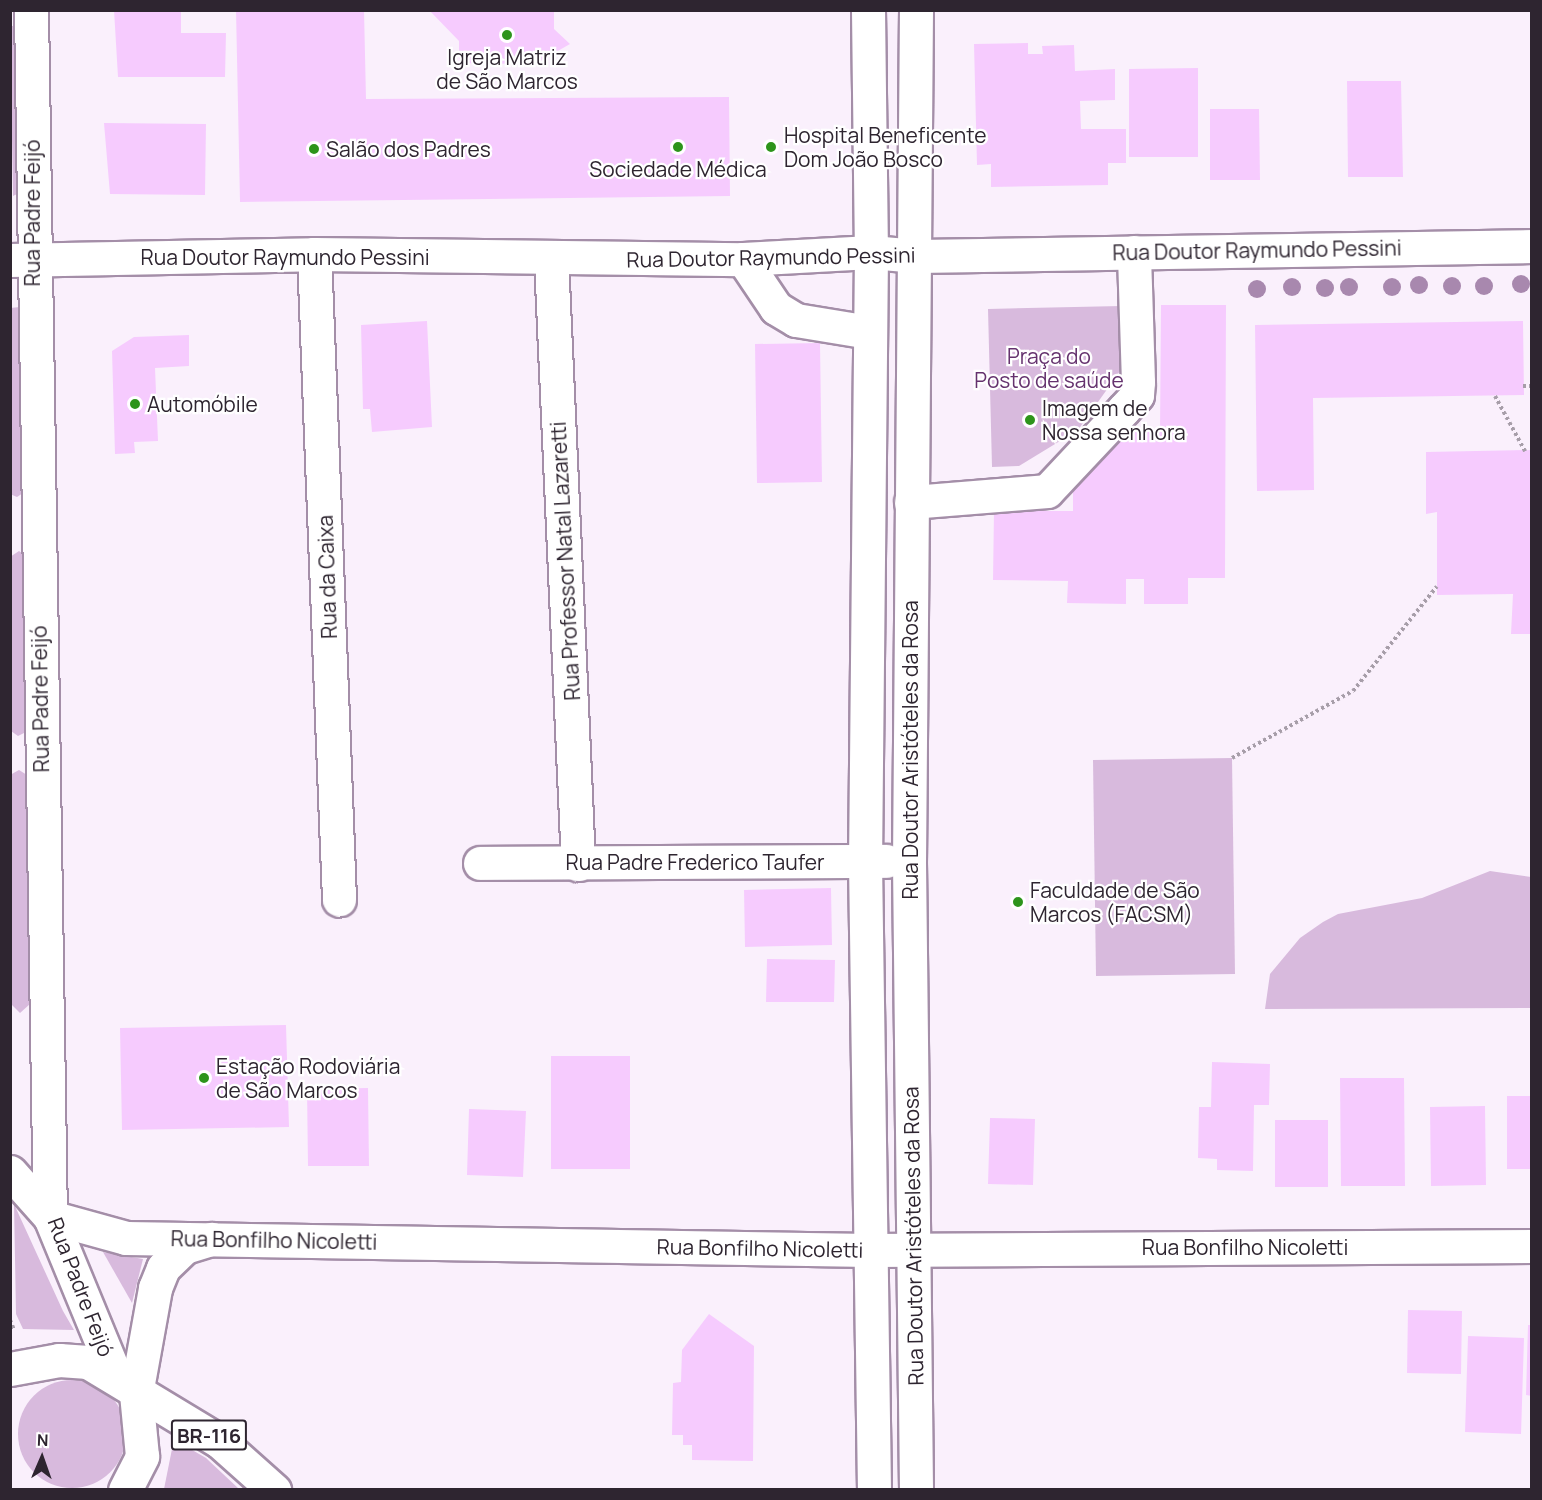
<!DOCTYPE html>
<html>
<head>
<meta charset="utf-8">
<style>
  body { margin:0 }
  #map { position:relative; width:1542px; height:1500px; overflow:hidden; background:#faf0fc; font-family:Manrope,sans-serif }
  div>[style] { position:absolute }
  .green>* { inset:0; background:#d8badd }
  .round { border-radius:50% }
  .building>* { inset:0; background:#f6cbfe }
  .path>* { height:4px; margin-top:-2px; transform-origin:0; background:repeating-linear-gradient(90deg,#a79ea9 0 3px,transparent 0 6px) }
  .roads { filter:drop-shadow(2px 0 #a48ea8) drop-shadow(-2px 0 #a48ea8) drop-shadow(0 2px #a48ea8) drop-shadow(0 -2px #a48ea8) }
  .minor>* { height:33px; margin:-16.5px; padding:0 16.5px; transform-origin:16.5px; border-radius:16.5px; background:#fff }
  .major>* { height:33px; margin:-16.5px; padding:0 16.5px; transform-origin:16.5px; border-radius:16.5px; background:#fff }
  .trees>* { width:18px; height:18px; margin:-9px; border-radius:50%; background:#a888ae }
  .dots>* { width:16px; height:16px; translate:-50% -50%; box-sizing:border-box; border:3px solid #fff; border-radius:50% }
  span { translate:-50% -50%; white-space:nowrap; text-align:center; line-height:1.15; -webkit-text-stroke:4.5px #fff; paint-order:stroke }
  .shield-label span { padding:2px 4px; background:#fff; border:2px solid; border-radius:4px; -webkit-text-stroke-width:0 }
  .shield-label { font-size:20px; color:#2e2530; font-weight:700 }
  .poi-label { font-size:21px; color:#2e2530 }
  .left { translate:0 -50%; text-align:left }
  .street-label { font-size:21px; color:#2e2530 }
  .park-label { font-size:21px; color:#65326e }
  .frame { position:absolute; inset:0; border:12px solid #2e2530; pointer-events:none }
  .north { position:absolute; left:12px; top:1428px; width:60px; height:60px; -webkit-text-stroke:4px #fff; paint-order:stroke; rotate:2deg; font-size:16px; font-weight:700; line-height:24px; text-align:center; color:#2e2530 }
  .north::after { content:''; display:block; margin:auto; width:21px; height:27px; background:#2e2530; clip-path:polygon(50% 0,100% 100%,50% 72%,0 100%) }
</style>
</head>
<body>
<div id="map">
  <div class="green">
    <div style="clip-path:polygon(10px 26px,17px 26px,19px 193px,13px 196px)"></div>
    <div style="clip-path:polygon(1121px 306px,1123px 367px,1078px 430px,1019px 466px,992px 467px,988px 309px)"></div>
    <div style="clip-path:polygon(20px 307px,23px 493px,17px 497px,10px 494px,10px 308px)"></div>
    <div style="clip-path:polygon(19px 551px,26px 556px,26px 732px,18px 736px,11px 731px,10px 557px)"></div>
    <div style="clip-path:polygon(1232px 758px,1235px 974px,1096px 976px,1093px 760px)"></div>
    <div style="clip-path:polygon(19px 770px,27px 775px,30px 1004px,20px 1013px,11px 1004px,10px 775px)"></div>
    <div style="clip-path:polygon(1490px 871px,1531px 877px,1531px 1008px,1265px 1009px,1270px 974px,1300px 938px,1323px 922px,1338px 914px,1422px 898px)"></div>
    <div style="clip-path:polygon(14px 1204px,63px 1311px,74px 1330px,23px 1329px,16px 1314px)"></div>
    <div style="clip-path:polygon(103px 1252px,143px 1259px,132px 1303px)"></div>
    <div class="round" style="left:18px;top:1380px;width:108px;height:108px"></div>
    <div style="clip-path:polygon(180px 1443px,206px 1458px,239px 1489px,164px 1489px,173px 1444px)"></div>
  </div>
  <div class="building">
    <div style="clip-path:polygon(114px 10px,181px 10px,181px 33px,226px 33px,225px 77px,118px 77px)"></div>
    <div style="clip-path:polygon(236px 10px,364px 10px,366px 99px,729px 97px,730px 196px,240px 202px)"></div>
    <div style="clip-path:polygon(429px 10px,554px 10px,554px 29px,570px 44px,535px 64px,459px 63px,459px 41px)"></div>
    <div style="clip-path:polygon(1028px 43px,1028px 54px,1043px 54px,1042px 46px,1074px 45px,1075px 71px,1115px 69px,1115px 100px,1080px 101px,1081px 129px,1126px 129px,1126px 163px,1108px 163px,1108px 185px,991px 187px,991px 164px,977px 165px,974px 44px)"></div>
    <div style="clip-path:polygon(1198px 68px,1198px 157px,1129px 157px,1129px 69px)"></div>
    <div style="clip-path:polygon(1347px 81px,1401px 81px,1403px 177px,1348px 177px)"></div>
    <div style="clip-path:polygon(1210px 109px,1259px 109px,1260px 180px,1210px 180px)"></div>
    <div style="clip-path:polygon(104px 123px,206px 124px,205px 195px,110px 194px)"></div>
    <div style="clip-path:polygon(1161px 305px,1226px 305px,1225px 578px,1188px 578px,1188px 604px,1144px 604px,1144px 579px,1126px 579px,1126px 604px,1067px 603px,1068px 581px,993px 580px,994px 511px,1073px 511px,1073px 469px,1111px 432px,1160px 432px)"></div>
    <div style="clip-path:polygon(427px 321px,432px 427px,372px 432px,370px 409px,363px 409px,361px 325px)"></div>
    <div style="clip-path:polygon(1523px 321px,1524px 395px,1313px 398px,1314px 490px,1257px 491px,1255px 325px)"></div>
    <div style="clip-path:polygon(189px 335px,189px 366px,155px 368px,158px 441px,134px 442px,135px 453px,115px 454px,112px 351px,134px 337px)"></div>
    <div style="clip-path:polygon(820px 343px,822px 482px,757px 483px,755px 344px)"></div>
    <div style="clip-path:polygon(1532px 450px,1532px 634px,1511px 634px,1513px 594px,1437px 595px,1437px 512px,1426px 514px,1426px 452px)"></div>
    <div style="clip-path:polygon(831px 888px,832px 945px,745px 947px,744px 890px)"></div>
    <div style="clip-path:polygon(767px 959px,835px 960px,834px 1002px,766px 1002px)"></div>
    <div style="clip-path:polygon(286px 1025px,289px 1127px,122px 1130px,120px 1028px)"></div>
    <div style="clip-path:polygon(551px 1056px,630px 1056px,630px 1169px,551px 1169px)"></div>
    <div style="clip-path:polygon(1212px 1062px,1270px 1064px,1269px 1105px,1254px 1105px,1253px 1171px,1217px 1170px,1217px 1159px,1198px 1158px,1199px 1107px,1211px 1107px)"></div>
    <div style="clip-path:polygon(1340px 1078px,1404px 1078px,1405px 1186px,1341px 1186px)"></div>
    <div style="clip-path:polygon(368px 1088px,369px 1166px,308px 1166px,307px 1089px)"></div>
    <div style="clip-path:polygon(1507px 1096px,1532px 1096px,1532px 1169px,1507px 1169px)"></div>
    <div style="clip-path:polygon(1485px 1106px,1486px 1185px,1431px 1186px,1430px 1107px)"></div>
    <div style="clip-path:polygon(469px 1109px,526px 1111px,523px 1177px,467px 1175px)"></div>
    <div style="clip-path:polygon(990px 1118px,1035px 1119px,1033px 1185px,988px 1184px)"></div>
    <div style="clip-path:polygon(1275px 1120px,1328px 1120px,1328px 1187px,1275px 1187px)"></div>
    <div style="clip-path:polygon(1408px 1310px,1462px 1311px,1461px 1374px,1407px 1373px)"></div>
    <div style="clip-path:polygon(709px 1314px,754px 1346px,753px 1461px,692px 1460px,692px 1445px,683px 1445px,683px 1435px,672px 1435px,673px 1383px,681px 1382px,682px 1350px)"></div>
    <div style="clip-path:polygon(1528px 1325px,1532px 1325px,1532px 1396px,1526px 1395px)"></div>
    <div style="clip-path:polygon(1468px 1336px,1524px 1338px,1521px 1434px,1465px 1432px)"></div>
  </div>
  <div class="path">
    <div style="left:1532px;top:324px;width:28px;rotate:90deg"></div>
    <div style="left:1523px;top:386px;width:9px"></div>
    <div style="left:1495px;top:396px;width:63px;rotate:61.4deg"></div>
    <div style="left:1232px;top:758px;width:138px;rotate:-29deg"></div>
    <div style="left:1353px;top:691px;width:134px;rotate:-51.3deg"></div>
    <div style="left:10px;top:1320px;width:11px;rotate:68deg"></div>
  </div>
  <div class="roads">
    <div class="minor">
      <div style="left:31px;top:10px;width:1207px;rotate:89.1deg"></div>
      <div style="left:50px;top:1217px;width:171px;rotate:67.6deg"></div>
      <div style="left:868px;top:10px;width:242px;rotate:89.3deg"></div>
      <div style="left:871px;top:252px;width:609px;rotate:90.56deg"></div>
      <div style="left:865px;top:861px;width:629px;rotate:89.18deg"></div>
      <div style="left:916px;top:10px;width:852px;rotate:90.47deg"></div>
      <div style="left:909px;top:862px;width:628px;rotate:89.36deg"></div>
      <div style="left:314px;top:254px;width:646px;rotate:87.78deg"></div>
      <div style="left:551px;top:259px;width:606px;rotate:87.44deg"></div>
      <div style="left:743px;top:259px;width:59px;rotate:56deg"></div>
      <div style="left:776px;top:308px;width:23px;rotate:31deg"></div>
      <div style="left:796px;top:320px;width:74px;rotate:9.3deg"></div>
      <div style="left:10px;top:260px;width:304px;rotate:-1.1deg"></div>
      <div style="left:314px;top:254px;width:429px;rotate:0.7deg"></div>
      <div style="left:743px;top:259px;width:128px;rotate:-3.1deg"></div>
      <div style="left:871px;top:252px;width:46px;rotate:5deg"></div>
      <div style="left:917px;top:256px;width:615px;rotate:-0.93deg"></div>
      <div style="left:911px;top:502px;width:136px;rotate:-4.6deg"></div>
      <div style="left:1047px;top:491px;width:112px;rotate:-46.8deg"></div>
      <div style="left:1124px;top:409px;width:19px;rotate:-47deg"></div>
      <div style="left:1137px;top:395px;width:13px;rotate:-86deg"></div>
      <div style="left:1138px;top:382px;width:130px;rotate:-91.8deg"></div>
      <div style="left:480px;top:863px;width:406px;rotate:-0.3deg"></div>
      <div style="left:10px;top:1172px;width:60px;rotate:48.4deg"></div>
      <div style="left:50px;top:1217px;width:79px;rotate:15.4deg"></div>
      <div style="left:126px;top:1238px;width:744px;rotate:0.92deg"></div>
      <div style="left:870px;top:1250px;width:662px;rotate:-0.35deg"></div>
    </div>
    <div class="major">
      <div style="left:10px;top:1369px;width:50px;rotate:-10.4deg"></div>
      <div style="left:59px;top:1360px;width:29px;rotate:4deg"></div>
      <div style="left:88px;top:1362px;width:153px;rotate:31.1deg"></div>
      <div style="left:219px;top:1441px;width:74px;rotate:41.7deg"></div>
      <div style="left:125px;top:1490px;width:38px;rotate:-63deg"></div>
      <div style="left:142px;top:1456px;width:62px;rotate:-95.5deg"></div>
      <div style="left:136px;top:1394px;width:108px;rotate:-79.8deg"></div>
      <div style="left:155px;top:1288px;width:22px;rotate:-68deg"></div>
      <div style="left:163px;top:1268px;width:30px;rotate:-44deg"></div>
      <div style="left:185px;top:1247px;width:28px;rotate:-17deg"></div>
    </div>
  </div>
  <div class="trees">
    <div style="left:1521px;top:284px"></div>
    <div style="left:1419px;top:285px"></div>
    <div style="left:1452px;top:286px"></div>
    <div style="left:1484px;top:286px"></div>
    <div style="left:1292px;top:287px"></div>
    <div style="left:1349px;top:287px"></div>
    <div style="left:1392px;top:287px"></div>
    <div style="left:1325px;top:288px"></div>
    <div style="left:1257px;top:289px"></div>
  </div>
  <div class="dots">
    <div style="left:507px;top:35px;background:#2d941b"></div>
    <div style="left:678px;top:147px;background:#2d941b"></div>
    <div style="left:771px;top:147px;background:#2d941b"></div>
    <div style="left:314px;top:149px;background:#2d941b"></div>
    <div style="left:135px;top:404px;background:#2d941b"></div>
    <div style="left:1030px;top:420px;background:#2d941b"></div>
    <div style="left:1018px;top:902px;background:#2d941b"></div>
    <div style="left:204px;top:1078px;background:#2d941b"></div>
  </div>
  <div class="shield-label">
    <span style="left:209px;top:1435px">BR-116</span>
  </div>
  <div class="poi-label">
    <span style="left:507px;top:69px">Igreja Matriz<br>de São Marcos</span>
    <span class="left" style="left:784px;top:147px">Hospital Beneficente<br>Dom João Bosco</span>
    <span class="left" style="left:326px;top:149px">Salão dos Padres</span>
    <span style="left:678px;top:169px">Sociedade Médica</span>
    <span class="left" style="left:147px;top:404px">Automóbile</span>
    <span class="left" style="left:1042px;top:420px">Imagem de<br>Nossa senhora</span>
    <span class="left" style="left:1030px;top:902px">Faculdade de São<br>Marcos (FACSM)</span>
    <span class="left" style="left:216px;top:1078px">Estação Rodoviária<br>de São Marcos</span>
  </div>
  <div class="street-label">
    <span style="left:32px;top:213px;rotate:-90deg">Rua Padre Feijó</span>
    <span style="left:1257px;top:250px;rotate:-1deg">Rua Doutor Raymundo Pessini</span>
    <span style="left:285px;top:257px">Rua Doutor Raymundo Pessini</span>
    <span style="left:771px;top:257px;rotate:-1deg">Rua Doutor Raymundo Pessini</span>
    <span style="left:565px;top:561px;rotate:-93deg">Rua Professor Natal Lazaretti</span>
    <span style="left:327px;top:577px;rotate:-92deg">Rua da Caixa</span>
    <span style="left:40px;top:699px;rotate:-91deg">Rua Padre Feijó</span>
    <span style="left:910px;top:750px;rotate:-90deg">Rua Doutor Aristóteles da Rosa</span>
    <span style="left:695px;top:862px">Rua Padre Frederico Taufer</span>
    <span style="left:913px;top:1236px;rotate:-91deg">Rua Doutor Aristóteles da Rosa</span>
    <span style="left:274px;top:1240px;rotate:1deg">Rua Bonfilho Nicoletti</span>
    <span style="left:1245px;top:1247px">Rua Bonfilho Nicoletti</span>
    <span style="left:760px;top:1248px;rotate:1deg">Rua Bonfilho Nicoletti</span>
    <span style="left:81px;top:1287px;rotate:69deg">Rua Padre Feijó</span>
  </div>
  <div class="park-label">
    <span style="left:1049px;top:368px">Praça do<br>Posto de saúde</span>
  </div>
  <div class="frame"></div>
  <div class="north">N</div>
</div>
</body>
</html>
